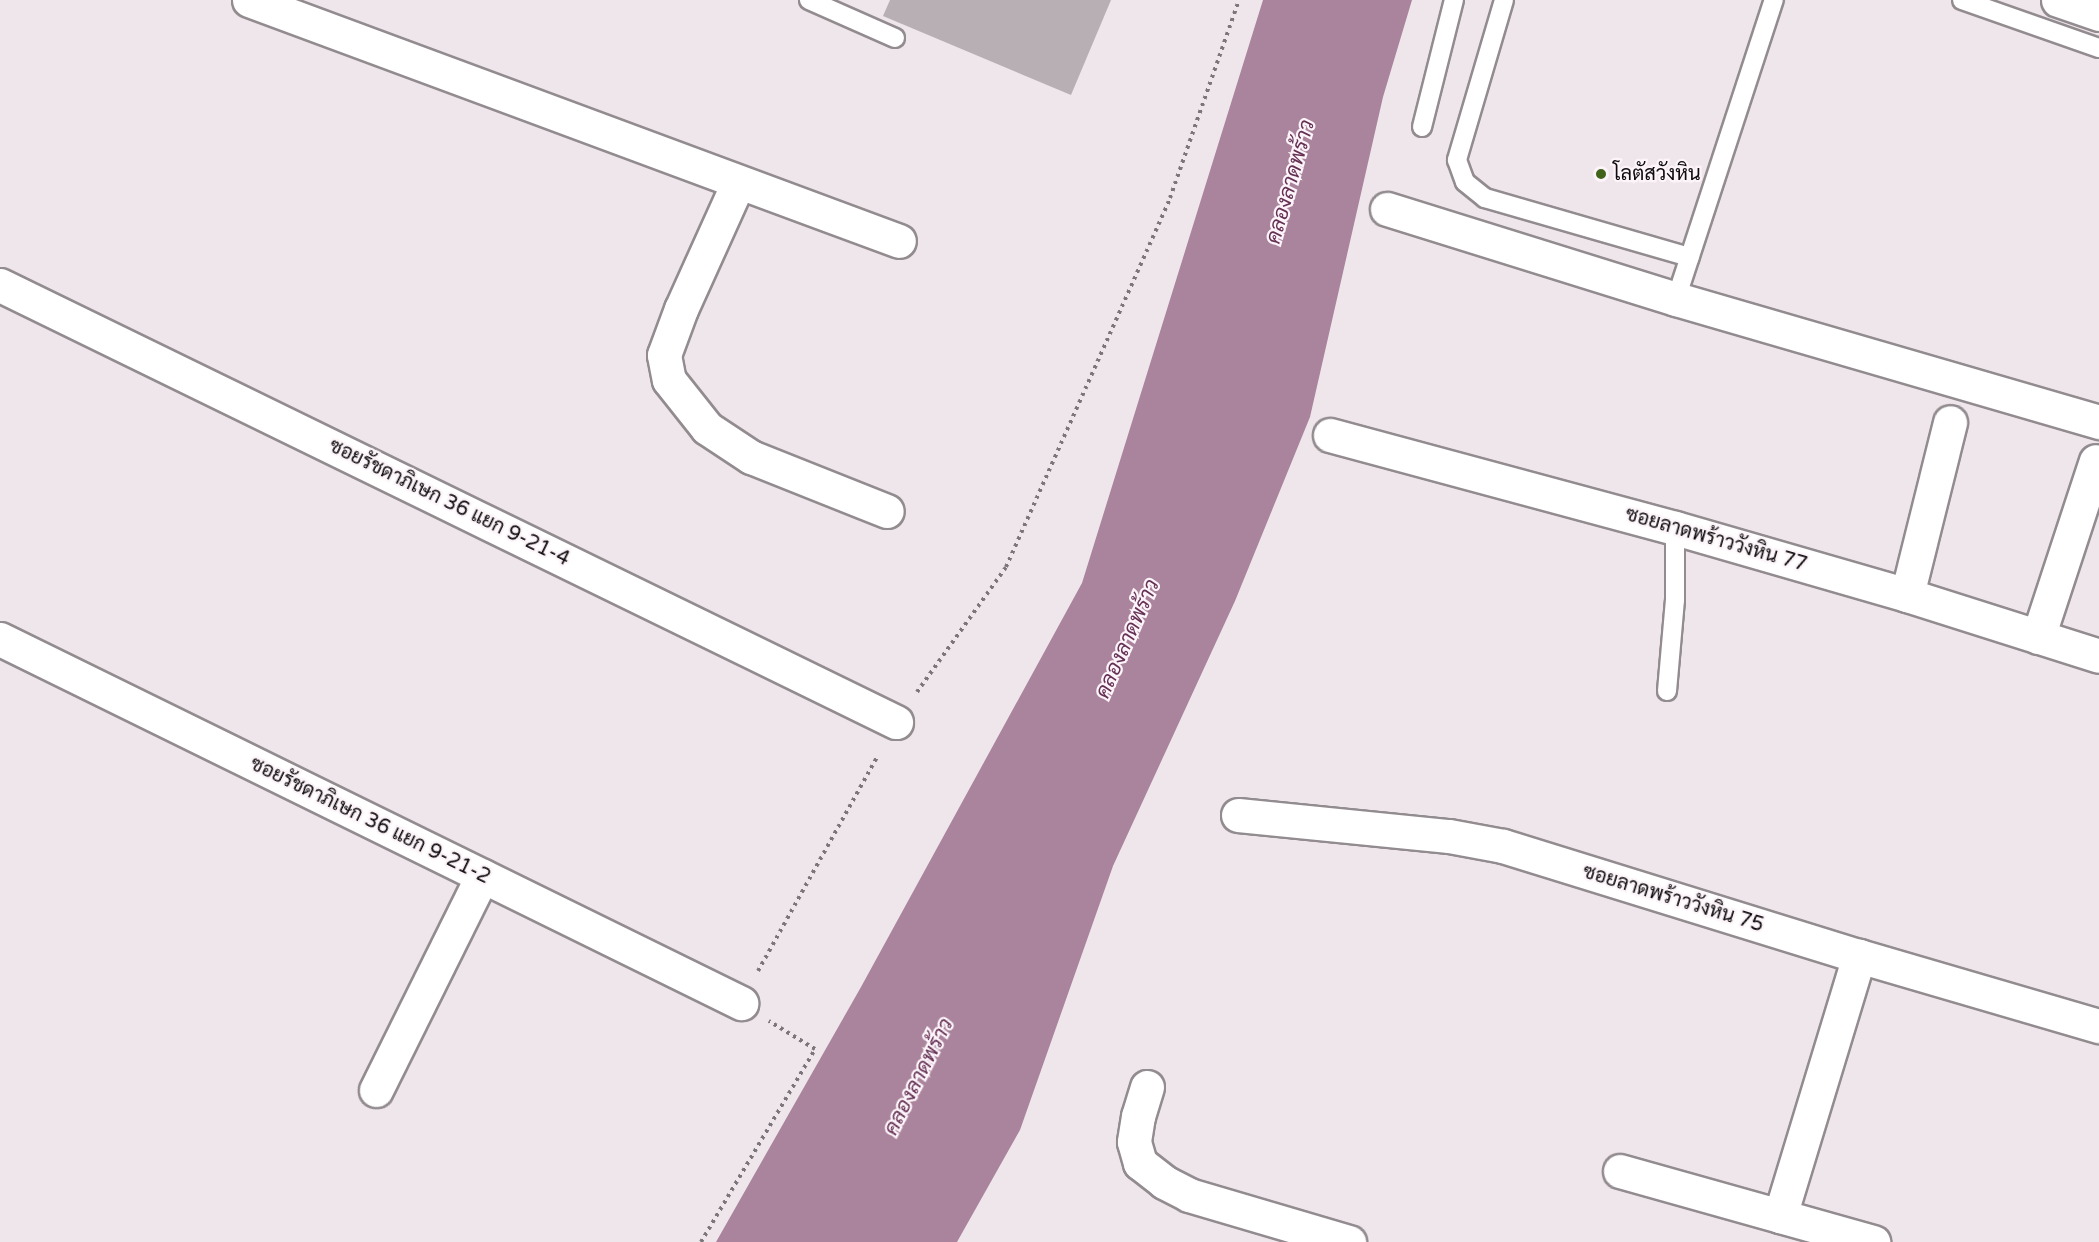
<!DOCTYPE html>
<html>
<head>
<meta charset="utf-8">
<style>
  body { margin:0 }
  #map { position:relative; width:2099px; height:1242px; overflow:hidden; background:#efe6eb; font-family:"Varela Round",Sarabun,sans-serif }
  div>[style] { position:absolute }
  .water>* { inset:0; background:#aa839c }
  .building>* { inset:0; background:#b7afb3 }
  .path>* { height:4px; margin-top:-2px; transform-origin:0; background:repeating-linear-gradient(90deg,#7c767a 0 3px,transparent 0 7.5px) }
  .roads { filter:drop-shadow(2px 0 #928b8f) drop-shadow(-2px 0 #928b8f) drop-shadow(0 2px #928b8f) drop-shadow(0 -2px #928b8f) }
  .service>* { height:18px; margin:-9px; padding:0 9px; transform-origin:9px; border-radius:9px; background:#fff }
  .minor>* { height:33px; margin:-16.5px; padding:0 16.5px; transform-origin:16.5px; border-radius:16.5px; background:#fff }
  .dots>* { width:16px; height:16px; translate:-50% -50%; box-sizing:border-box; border:3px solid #fcf4f9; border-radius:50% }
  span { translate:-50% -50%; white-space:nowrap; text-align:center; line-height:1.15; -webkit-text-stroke:4.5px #fcf4f9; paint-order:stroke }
  .poi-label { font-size:20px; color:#0e0b0d }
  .left { translate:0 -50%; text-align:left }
  .street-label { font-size:20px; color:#0e0b0d }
  .water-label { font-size:21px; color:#643054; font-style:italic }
</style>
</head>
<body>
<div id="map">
  <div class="water">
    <div style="clip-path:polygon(1263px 0,1412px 0,1383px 97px,1310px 417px,1235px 601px,1113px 866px,1020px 1130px,957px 1242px,716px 1242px,861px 987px,1082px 583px)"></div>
  </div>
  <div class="building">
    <div style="clip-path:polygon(890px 0,1111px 0,1071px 95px,883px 16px)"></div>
  </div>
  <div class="path">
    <div style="left:917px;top:692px;width:153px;rotate:-54.5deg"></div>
    <div style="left:1006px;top:567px;width:404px;rotate:-66deg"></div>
    <div style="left:1170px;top:198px;width:210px;rotate:-70.8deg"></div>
    <div style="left:758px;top:971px;width:247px;rotate:-60.9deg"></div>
    <div style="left:701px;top:1242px;width:224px;rotate:-59.4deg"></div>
    <div style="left:815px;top:1049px;width:54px;rotate:-148.7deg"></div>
  </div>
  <div class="roads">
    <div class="service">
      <div style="left:809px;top:0;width:94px;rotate:23.8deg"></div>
      <div style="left:1504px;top:0;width:167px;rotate:106.4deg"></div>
      <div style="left:1457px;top:160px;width:23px;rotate:70deg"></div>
      <div style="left:1465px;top:182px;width:26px;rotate:39deg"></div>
      <div style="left:1485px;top:198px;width:213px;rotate:16.1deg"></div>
      <div style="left:1962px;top:0;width:145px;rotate:19.3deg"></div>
      <div style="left:1422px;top:127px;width:131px;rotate:-75.9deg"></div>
      <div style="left:1676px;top:299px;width:315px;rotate:-71.9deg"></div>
      <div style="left:1667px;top:691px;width:91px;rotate:-85deg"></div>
      <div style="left:1675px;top:600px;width:72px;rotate:-90deg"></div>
    </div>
    <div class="minor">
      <div style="left:249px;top:0;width:693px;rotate:20.34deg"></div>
      <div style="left:2058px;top:0;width:43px;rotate:18.9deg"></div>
      <div style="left:738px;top:183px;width:138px;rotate:114.3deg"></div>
      <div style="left:681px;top:309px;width:49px;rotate:110.3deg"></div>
      <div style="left:664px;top:355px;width:25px;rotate:79deg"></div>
      <div style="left:669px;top:380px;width:61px;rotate:51.6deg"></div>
      <div style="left:707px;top:428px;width:53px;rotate:33.4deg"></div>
      <div style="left:751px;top:457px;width:146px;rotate:21.7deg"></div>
      <div style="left:1387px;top:209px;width:303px;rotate:17.3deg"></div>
      <div style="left:1676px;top:299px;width:441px;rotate:16.2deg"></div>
      <div style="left:0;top:285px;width:997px;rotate:26deg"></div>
      <div style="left:1330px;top:435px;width:357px;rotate:15.1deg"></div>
      <div style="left:1675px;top:528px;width:241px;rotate:16.1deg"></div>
      <div style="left:1907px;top:595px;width:201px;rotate:17.6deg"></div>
      <div style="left:1907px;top:595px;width:178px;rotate:-76deg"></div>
      <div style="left:2038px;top:637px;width:185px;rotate:-71.8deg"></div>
      <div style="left:0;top:639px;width:826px;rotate:26.16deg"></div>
      <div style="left:1238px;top:815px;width:212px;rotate:5.7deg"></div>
      <div style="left:1449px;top:836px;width:55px;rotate:10.5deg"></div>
      <div style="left:1503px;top:846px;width:373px;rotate:17.2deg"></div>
      <div style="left:1859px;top:956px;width:250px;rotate:16.3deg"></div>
      <div style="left:1147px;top:1087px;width:30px;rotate:107deg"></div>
      <div style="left:1138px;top:1116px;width:26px;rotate:99deg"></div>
      <div style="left:1134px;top:1142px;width:22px;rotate:74deg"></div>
      <div style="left:1140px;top:1163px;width:31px;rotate:38deg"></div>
      <div style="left:1164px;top:1182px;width:28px;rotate:27deg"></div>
      <div style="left:1189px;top:1195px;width:167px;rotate:16.4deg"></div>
      <div style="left:376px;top:1090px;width:239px;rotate:-63.6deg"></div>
      <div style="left:1620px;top:1171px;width:166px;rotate:15.7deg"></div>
      <div style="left:1780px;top:1216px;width:272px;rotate:-73.1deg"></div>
      <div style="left:1780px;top:1216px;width:97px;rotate:15.6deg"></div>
    </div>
  </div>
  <div class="dots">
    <div style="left:1601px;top:174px;background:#42641a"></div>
  </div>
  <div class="poi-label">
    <span class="left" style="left:1613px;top:174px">โลตัสวังหิน</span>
  </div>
  <div class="street-label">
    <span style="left:449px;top:503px;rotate:26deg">ซอยรัชดาภิเษก 36 แยก 9-21-4</span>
    <span style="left:1716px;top:540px;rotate:16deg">ซอยลาดพร้าววังหิน 77</span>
    <span style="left:370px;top:821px;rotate:26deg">ซอยรัชดาภิเษก 36 แยก 9-21-2</span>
    <span style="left:1673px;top:899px;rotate:17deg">ซอยลาดพร้าววังหิน 75</span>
  </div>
  <div class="water-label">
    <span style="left:1291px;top:182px;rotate:-74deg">คลองลาดพร้าว</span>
    <span style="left:1128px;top:639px;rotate:-66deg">คลองลาดพร้าว</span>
    <span style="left:919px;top:1077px;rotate:-63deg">คลองลาดพร้าว</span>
  </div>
</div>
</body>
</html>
